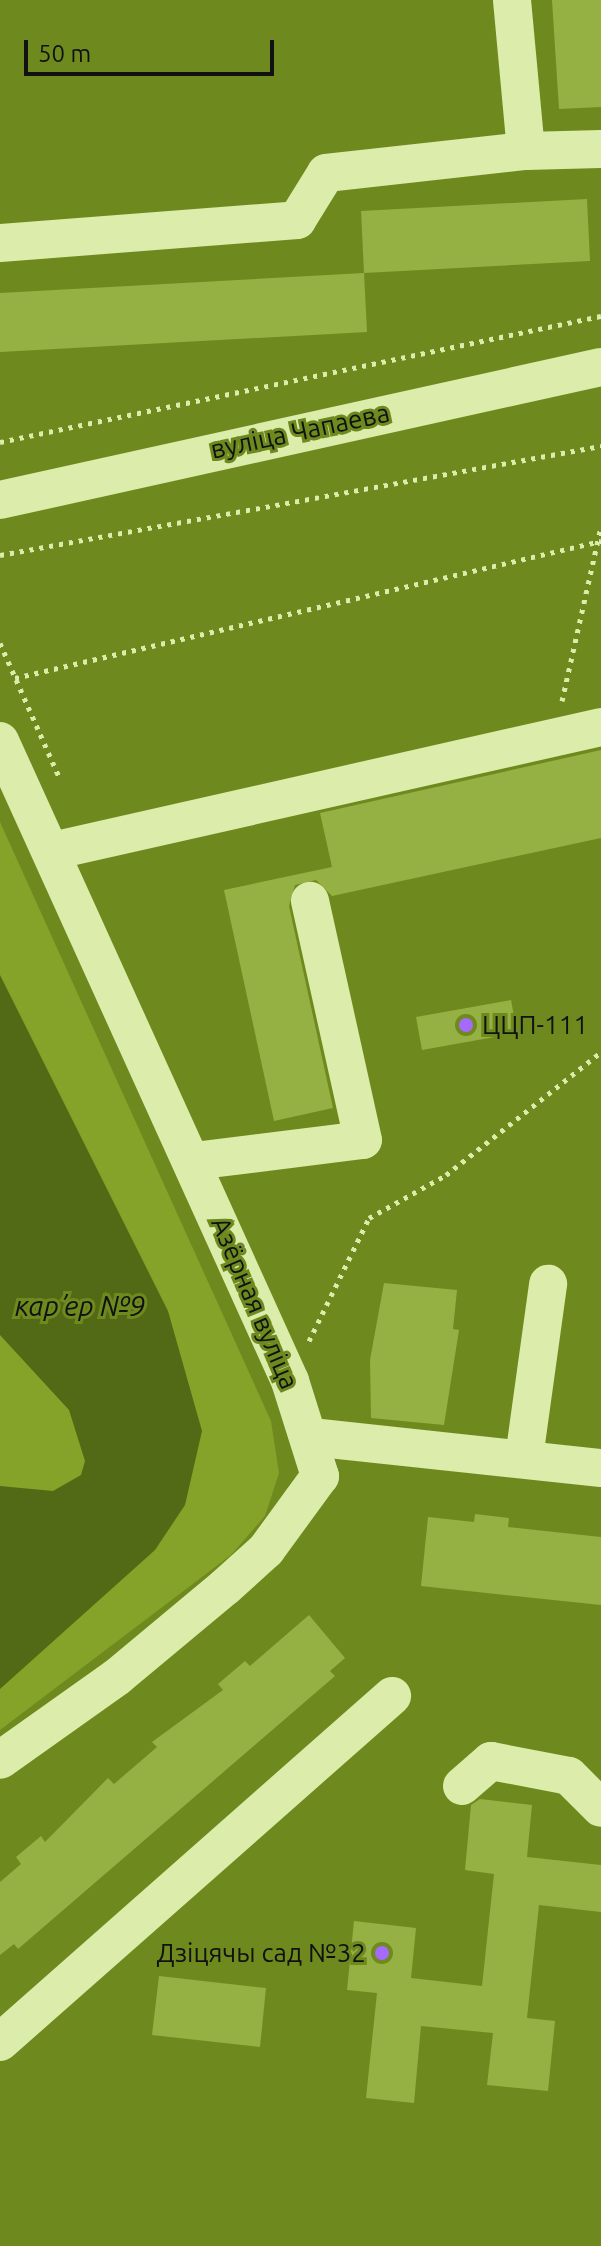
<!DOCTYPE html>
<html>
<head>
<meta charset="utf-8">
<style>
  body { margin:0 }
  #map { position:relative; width:601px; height:2246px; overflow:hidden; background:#6e8a1e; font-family:Ubuntu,sans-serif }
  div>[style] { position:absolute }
  .green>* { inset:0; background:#84a328 }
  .water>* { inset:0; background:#526915 }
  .building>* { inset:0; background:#95b143 }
  .path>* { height:5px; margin-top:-2.5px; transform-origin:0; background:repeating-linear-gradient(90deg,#dcecaa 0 4px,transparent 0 10px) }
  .minor>* { height:38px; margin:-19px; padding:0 19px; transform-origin:19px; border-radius:19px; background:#dcecaa }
  .dots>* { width:22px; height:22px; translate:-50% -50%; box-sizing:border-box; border:4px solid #6e8a1e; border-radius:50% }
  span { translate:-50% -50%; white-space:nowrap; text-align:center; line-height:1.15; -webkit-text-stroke:6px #6e8a1e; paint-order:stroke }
  .street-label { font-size:26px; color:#111 }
  .poi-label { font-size:26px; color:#111 }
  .left { translate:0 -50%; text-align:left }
  .right { translate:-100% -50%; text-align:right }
  .water-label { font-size:28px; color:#111; font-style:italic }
  .scale { position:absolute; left:24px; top:40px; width:250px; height:36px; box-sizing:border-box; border:4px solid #111; border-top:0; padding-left:10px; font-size:24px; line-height:28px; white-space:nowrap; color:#111; -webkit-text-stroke:6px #6e8a1e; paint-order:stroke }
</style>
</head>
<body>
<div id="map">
  <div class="green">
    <div style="clip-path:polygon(0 822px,271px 1421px,279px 1473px,265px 1516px,231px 1555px,0 1730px)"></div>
  </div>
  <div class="water">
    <div style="clip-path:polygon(0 975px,168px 1311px,202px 1431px,185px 1505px,155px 1550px,0 1689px,0 1486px,53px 1491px,81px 1475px,85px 1461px,69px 1410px,0 1335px)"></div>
  </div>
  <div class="building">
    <div style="clip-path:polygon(552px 0,601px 0,601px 107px,559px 109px)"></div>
    <div style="clip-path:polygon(587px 199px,590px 261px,364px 273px,361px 211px)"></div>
    <div style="clip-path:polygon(364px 273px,367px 332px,0 352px,0 293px)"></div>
    <div style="clip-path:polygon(601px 750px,601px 838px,332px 896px,316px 880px,295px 885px,289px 906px,333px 1108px,274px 1121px,224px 890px,332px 867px,320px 813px)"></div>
    <div style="clip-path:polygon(511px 1000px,517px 1033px,422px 1050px,416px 1017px)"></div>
    <div style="clip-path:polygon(384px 1283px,457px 1290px,453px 1329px,459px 1330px,444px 1425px,371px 1418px,370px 1360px)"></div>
    <div style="clip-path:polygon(475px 1514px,509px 1518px,508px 1527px,601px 1537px,601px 1605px,421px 1586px,428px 1517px,474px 1522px)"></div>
    <div style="clip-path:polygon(309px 1615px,345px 1658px,330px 1671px,335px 1676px,18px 1949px,14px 1944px,0 1955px,0 1882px,21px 1864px,16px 1857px,41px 1836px,45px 1842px,108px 1778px,114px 1784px,157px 1747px,152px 1742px,223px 1690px,218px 1684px,245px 1661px,250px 1666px)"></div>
    <div style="clip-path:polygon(480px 1799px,532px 1805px,527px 1857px,601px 1865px,601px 1912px,539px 1905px,527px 2018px,555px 2021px,548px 2091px,487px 2085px,493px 2033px,421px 2026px,414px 2103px,366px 2098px,377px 1993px,347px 1990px,354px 1921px,416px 1928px,411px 1978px,482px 1986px,494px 1874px,465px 1870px,471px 1805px)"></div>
    <div style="clip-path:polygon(159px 1976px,266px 1988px,260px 2047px,152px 2035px)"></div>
  </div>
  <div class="path">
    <div style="left:0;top:442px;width:614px;rotate:-11.84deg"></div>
    <div style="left:0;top:555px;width:611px;rotate:-10.28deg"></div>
    <div style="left:0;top:643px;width:149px;rotate:66.2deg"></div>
    <div style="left:15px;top:678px;width:602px;rotate:-13.16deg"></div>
    <div style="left:562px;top:701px;width:178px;rotate:-77.4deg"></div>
    <div style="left:309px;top:1341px;width:137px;rotate:-64deg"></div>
    <div style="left:369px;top:1218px;width:88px;rotate:-29.2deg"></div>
    <div style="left:446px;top:1175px;width:198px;rotate:-38.4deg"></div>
  </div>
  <div class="minor">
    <div style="left:526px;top:151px;width:75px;rotate:-1.5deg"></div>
    <div style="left:0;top:243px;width:298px;rotate:-4.4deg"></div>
    <div style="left:297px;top:220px;width:55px;rotate:-58.3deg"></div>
    <div style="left:326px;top:173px;width:201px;rotate:-6.3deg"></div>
    <div style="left:526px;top:151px;width:152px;rotate:-95.3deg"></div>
    <div style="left:0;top:500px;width:616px;rotate:-12.48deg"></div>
    <div style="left:0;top:741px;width:703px;rotate:65.62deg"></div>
    <div style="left:290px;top:1381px;width:100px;rotate:72.5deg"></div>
    <div style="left:320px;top:1476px;width:92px;rotate:126.1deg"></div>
    <div style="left:266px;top:1550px;width:55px;rotate:137.9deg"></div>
    <div style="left:225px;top:1587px;width:141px;rotate:140.2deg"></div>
    <div style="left:117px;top:1677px;width:143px;rotate:144.6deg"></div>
    <div style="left:52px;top:851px;width:563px;rotate:-12.73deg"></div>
    <div style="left:194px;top:1161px;width:170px;rotate:-7.1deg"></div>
    <div style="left:363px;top:1140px;width:245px;rotate:-102.5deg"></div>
    <div style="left:311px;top:1437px;width:292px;rotate:6.1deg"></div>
    <div style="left:524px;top:1458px;width:176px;rotate:-82.1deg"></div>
    <div style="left:462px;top:1786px;width:38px;rotate:-41deg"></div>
    <div style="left:491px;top:1761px;width:79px;rotate:10.9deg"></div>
    <div style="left:569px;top:1776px;width:45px;rotate:45deg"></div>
    <div style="left:0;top:2042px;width:523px;rotate:-41.43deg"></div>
  </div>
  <div class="dots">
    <div style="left:466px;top:1025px;background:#a56afa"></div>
    <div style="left:382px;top:1953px;background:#a56afa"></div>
  </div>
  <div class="street-label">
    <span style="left:300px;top:431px;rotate:-12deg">вуліца Чапаева</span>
    <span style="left:255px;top:1303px;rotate:67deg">Азёрная вуліца</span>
  </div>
  <div class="poi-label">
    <span class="left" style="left:482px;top:1025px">ЦЦП-111</span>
    <span class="right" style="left:366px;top:1953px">Дзіцячы сад №32</span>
  </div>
  <div class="water-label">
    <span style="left:80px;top:1306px">карʼер №9</span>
  </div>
  <div class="scale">50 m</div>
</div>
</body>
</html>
